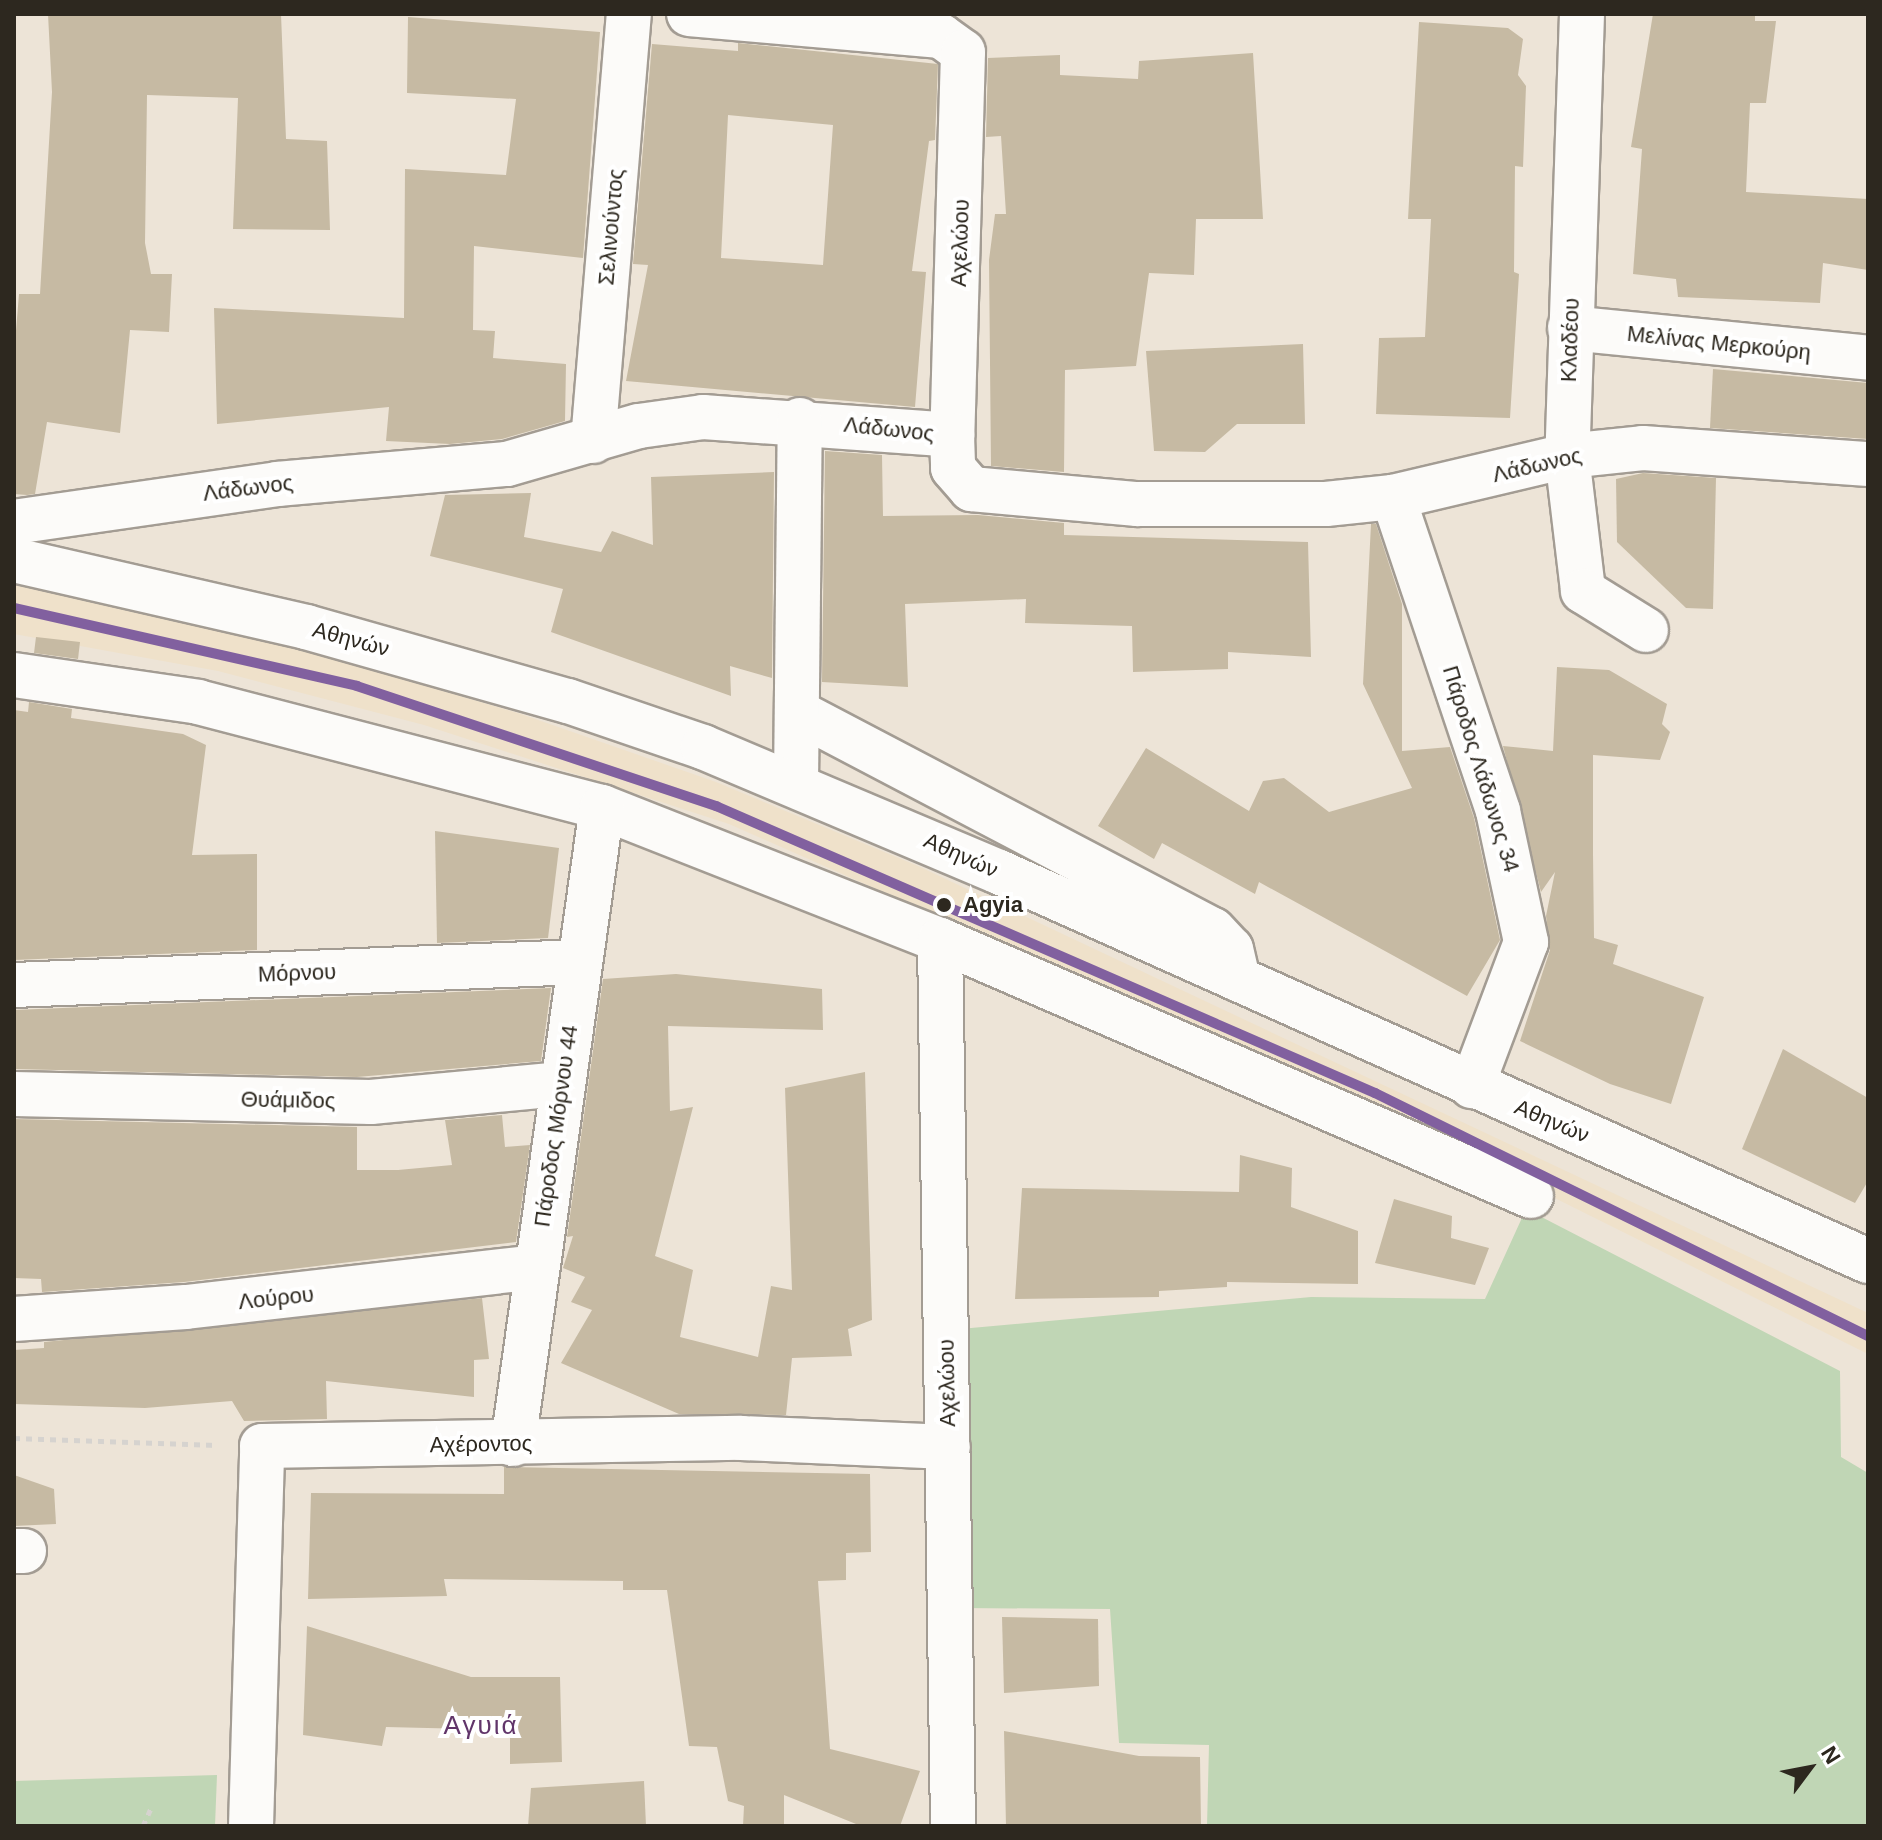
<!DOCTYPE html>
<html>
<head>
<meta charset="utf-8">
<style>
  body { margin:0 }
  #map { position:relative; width:1882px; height:1840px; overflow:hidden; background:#ede4d7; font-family:Arial,sans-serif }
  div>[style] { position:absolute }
  .built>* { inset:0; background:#efe1ca }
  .green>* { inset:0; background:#c0d6b5 }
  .building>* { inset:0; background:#c6baa3 }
  .path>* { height:5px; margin-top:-2.5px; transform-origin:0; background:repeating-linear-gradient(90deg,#d6d3cf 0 6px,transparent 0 12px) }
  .roads { filter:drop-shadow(2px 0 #a39c93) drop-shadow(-2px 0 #a39c93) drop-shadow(0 2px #a39c93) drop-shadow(0 -2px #a39c93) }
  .minor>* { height:44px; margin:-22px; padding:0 22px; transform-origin:22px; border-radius:22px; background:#fcfbf9 }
  .tertiary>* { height:44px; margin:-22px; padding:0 22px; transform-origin:22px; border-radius:22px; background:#fcfbf9 }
  .rail-1>* { height:10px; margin:-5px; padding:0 5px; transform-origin:5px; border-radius:5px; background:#81609f }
  .dots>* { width:22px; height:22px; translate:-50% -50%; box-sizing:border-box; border:4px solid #fff; border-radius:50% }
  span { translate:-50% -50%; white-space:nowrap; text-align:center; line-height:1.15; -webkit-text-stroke:8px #fff; paint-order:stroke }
  .street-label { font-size:22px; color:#2d281f }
  .stop-label { font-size:22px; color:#2d281f; font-weight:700 }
  .left { translate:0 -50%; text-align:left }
  .quarter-label { font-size:26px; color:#61356a; letter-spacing:2px }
  .frame { position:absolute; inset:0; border:16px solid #2d281f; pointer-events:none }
  .north { position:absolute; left:1770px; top:1728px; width:80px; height:80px; -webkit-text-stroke:6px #fff; paint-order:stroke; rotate:58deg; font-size:22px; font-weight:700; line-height:32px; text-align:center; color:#2d281f }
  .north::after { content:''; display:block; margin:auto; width:28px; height:36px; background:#2d281f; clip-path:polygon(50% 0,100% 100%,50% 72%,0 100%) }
</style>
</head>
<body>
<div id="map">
  <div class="built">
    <div style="clip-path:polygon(14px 584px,246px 633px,518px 713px,716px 782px,918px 866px,1868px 1313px,1868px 1354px,1386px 1114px,729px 824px,424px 725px,218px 671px,14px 634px)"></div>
  </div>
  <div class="green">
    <div style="clip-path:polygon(1526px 1209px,1840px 1371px,1841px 1457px,1868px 1473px,1868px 1826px,1207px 1826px,1209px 1745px,1119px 1743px,1110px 1609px,961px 1608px,960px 1329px,1311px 1297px,1485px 1299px)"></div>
    <div style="clip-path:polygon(217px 1775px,215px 1826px,14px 1826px,14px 1781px)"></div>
  </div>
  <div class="building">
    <div style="clip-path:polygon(48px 14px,281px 14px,286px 139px,327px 141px,330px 230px,233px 229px,238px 98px,147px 95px,145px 243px,151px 274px,172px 274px,169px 332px,130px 330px,120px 433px,47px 422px,35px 494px,27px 495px,14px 494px,14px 355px,19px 294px,40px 294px,52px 92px)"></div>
    <div style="clip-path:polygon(1653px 14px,1755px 14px,1755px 21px,1776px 21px,1766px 103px,1750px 103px,1746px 192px,1868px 199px,1868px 270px,1823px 263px,1820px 303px,1678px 297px,1676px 279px,1633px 274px,1642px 149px,1631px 147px)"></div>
    <div style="clip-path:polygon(408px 17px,600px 32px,583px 258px,474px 246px,473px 330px,495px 331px,493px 358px,566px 364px,565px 421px,502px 439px,450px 444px,386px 441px,389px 407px,217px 424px,214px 308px,404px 318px,405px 169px,506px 175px,516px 99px,407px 93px)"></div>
    <div style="clip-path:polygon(1419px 22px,1508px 28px,1523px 39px,1518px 75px,1526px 86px,1523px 167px,1515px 166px,1514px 272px,1519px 274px,1510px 418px,1376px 414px,1379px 338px,1425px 337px,1431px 219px,1408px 219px)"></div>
    <div style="clip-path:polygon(evenodd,738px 43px,938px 64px,935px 140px,929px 141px,912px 271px,926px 272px,915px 407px,626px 381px,648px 265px,633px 264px,652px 44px,738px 51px,738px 43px,728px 115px,833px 125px,823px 265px,721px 258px,728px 115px)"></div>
    <div style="clip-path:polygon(1253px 53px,1263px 219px,1196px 219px,1194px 275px,1149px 273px,1136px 366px,1065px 370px,1064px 472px,991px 466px,989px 260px,995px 214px,1006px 214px,1001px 136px,986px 137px,988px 58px,1060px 55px,1060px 75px,1138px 79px,1139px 61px)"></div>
    <div style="clip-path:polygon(1303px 344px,1305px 424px,1237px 424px,1205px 452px,1154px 451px,1146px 351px)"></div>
    <div style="clip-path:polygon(1713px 369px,1868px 383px,1868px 439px,1710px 428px)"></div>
    <div style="clip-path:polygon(825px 451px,882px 455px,883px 516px,978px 515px,1064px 523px,1064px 535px,1308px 542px,1311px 657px,1228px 652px,1228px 669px,1133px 672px,1132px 626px,1025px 623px,1026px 599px,905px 604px,908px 687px,822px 682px)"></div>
    <div style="clip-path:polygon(774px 472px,772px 678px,730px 666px,731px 696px,551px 632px,563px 589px,430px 556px,445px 495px,531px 493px,524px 537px,601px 552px,612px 531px,653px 545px,651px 477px)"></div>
    <div style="clip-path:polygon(1643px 473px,1716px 478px,1713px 609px,1686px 608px,1617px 542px,1616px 479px)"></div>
    <div style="clip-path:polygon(1371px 524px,1376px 524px,1402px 604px,1402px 751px,1450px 747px,1474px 818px,1500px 940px,1467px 996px,1259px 882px,1255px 894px,1162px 843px,1154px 859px,1098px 826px,1146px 748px,1249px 811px,1263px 781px,1284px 778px,1329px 812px,1412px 788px,1363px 684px)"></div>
    <div style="clip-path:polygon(36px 637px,80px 642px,78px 659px,34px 653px)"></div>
    <div style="clip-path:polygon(1557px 667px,1609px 670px,1667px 704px,1662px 724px,1670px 732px,1660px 760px,1593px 755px,1593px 853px,1594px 938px,1618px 945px,1613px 964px,1704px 997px,1671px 1104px,1610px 1084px,1520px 1041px,1550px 950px,1546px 916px,1555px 872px,1541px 892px,1503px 746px,1553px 751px)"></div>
    <div style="clip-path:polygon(29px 702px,72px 709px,71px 718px,183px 734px,206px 745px,192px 855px,257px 854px,257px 950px,14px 960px,14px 710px,28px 712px)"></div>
    <div style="clip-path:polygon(435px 831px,559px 848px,548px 938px,437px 943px)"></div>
    <div style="clip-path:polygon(676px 974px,822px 989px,823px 1030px,668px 1026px,670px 1111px,693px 1107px,655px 1256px,693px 1270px,680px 1337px,758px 1357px,771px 1286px,792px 1290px,785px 1088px,865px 1072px,872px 1320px,848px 1329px,852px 1356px,792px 1358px,786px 1415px,679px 1414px,561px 1363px,592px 1310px,571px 1302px,585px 1277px,563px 1268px,573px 1236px,567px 1237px,603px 979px)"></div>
    <div style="clip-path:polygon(551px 988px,541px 1061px,357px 1077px,14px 1069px,14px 1010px)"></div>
    <div style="clip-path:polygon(1783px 1049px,1868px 1098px,1868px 1181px,1855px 1203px,1742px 1149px)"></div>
    <div style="clip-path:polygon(502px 1115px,505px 1147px,530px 1145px,516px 1242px,184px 1282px,42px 1292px,41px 1279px,14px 1278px,14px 1119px,357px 1127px,357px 1170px,398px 1170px,452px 1165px,445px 1120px)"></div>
    <div style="clip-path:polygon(1240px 1155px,1292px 1168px,1291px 1207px,1358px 1231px,1358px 1284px,1227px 1282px,1227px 1287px,1159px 1291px,1159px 1297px,1015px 1299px,1022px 1188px,1239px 1192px)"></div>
    <div style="clip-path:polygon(1394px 1199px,1452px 1216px,1451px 1238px,1489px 1248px,1475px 1285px,1375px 1263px)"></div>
    <div style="clip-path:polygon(482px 1298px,489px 1359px,474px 1360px,474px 1397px,326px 1381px,327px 1419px,244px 1421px,232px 1401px,145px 1408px,14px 1404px,14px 1350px,44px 1348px,44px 1342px)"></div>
    <div style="clip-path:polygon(504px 1467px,870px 1474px,871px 1552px,846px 1553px,846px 1580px,818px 1581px,830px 1749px,920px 1771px,900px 1826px,861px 1826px,784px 1795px,784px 1826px,743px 1826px,744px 1806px,728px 1801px,717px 1747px,689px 1746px,667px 1590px,623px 1590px,623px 1581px,444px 1579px,447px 1596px,308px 1599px,311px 1493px,504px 1494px)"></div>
    <div style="clip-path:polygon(14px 1475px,54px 1489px,56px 1524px,14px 1526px)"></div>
    <div style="clip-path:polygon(1002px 1617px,1098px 1619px,1099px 1686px,1004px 1693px)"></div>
    <div style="clip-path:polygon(307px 1626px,471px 1677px,560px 1677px,562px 1762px,510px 1764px,510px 1730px,386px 1727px,382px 1746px,303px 1735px)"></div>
    <div style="clip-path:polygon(1004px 1731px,1139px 1756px,1200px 1757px,1201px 1826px,1006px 1826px)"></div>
    <div style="clip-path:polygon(644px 1781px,646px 1826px,528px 1826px,531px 1788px)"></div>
  </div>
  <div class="path">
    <div style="left:14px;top:1438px;width:203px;rotate:2deg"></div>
    <div style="left:143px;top:1826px;width:20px;rotate:-66deg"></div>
  </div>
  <div class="roads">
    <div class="minor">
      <div style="left:689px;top:14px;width:253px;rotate:5deg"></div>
      <div style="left:941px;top:36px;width:27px;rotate:36deg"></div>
      <div style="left:963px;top:52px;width:383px;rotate:91.6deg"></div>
      <div style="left:1582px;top:14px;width:442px;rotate:91.9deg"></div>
      <div style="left:1567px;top:456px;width:136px;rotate:83.2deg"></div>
      <div style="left:1583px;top:591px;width:74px;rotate:31.8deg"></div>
      <div style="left:1570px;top:328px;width:300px;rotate:5.7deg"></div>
      <div style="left:593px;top:441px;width:429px;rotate:-85.2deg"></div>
      <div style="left:1393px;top:497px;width:331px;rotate:71.5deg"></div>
      <div style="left:1498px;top:811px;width:134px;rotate:77.9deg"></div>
      <div style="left:1526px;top:942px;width:154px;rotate:110.6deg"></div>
      <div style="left:14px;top:522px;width:266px;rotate:-8.2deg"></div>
      <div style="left:277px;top:484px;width:231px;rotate:-5deg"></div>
      <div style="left:507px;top:464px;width:137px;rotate:-16.1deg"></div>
      <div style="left:639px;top:426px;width:65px;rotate:-8deg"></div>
      <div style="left:703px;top:417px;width:250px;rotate:4.1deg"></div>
      <div style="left:952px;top:435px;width:33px;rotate:88deg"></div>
      <div style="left:953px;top:468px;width:28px;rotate:49deg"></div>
      <div style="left:971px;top:489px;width:167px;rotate:5.2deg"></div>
      <div style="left:1137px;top:504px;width:189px"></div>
      <div style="left:1326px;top:504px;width:67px;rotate:-6deg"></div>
      <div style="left:1393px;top:497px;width:179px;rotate:-13.3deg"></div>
      <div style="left:1567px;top:456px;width:76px;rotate:-6deg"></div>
      <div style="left:1643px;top:448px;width:226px;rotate:4.1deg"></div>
      <div style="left:14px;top:675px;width:186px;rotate:8.3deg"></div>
      <div style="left:198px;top:702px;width:417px;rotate:14.6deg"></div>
      <div style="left:602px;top:807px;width:363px;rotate:21.5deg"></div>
      <div style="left:940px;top:940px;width:644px;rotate:23.42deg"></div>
      <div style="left:799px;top:713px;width:467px;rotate:27.7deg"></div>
      <div style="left:1213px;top:930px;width:26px;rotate:47deg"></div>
      <div style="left:1231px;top:949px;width:31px;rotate:77deg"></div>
      <div style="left:796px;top:783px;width:363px;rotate:-89.4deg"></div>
      <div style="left:940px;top:940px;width:886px;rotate:89.16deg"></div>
      <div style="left:14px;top:985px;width:565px;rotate:-2.33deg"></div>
      <div style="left:14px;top:1094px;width:357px;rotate:1.3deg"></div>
      <div style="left:371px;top:1102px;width:192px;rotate:-5.4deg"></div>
      <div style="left:14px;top:1319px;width:172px;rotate:-4deg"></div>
      <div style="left:186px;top:1307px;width:353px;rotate:-6.5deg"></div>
      <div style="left:513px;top:1444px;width:643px;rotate:-82.05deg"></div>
      <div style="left:14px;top:1551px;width:10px"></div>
      <div style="left:251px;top:1826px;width:380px;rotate:-88.3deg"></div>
      <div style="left:262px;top:1446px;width:479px;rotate:-1deg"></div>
      <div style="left:741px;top:1438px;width:207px;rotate:2.5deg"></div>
    </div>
    <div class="tertiary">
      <div style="left:14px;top:560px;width:300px;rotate:12.9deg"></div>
      <div style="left:306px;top:627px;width:272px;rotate:15.8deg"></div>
      <div style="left:568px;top:701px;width:143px;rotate:18.8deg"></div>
      <div style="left:703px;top:747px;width:321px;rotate:22.9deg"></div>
      <div style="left:999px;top:872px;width:952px;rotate:24.12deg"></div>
    </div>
  </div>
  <div class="rail-1">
    <div style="left:14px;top:608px;width:352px;rotate:12.8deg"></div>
    <div style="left:357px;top:686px;width:379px;rotate:18.5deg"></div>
    <div style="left:716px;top:806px;width:719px;rotate:23.53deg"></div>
    <div style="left:1375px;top:1093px;width:550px;rotate:26.24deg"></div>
  </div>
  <div class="dots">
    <div style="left:944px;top:905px;background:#2d281f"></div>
  </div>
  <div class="street-label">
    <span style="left:611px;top:227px;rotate:-85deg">Σελινούντος</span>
    <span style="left:960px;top:243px;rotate:-88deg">Αχελώου</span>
    <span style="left:1570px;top:340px;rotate:-88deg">Κλαδέου</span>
    <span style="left:1719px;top:343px;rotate:6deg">Μελίνας Μερκούρη</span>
    <span style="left:889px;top:429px;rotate:6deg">Λάδωνος</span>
    <span style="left:1537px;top:465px;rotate:-13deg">Λάδωνος</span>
    <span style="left:248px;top:488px;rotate:-7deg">Λάδωνος</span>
    <span style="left:351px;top:639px;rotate:15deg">Αθηνών</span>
    <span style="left:1481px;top:769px;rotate:73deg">Πάροδος Λάδωνος 34</span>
    <span style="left:961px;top:855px;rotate:24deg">Αθηνών</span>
    <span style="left:297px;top:973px;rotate:-2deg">Μόρνου</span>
    <span style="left:288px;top:1100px;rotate:1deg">Θυάμιδος</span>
    <span style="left:1552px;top:1121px;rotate:23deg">Αθηνών</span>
    <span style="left:556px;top:1126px;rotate:-82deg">Πάροδος Μόρνου 44</span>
    <span style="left:276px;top:1298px;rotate:-6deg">Λούρου</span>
    <span style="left:947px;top:1383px;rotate:-91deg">Αχελώου</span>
    <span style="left:481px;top:1444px;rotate:-1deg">Αχέροντος</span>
  </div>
  <div class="stop-label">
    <span class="left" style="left:963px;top:905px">Agyia</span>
  </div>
  <div class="quarter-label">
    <span style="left:481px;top:1726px">Αγυιά</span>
  </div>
  <div class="frame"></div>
  <div class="north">N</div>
</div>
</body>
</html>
